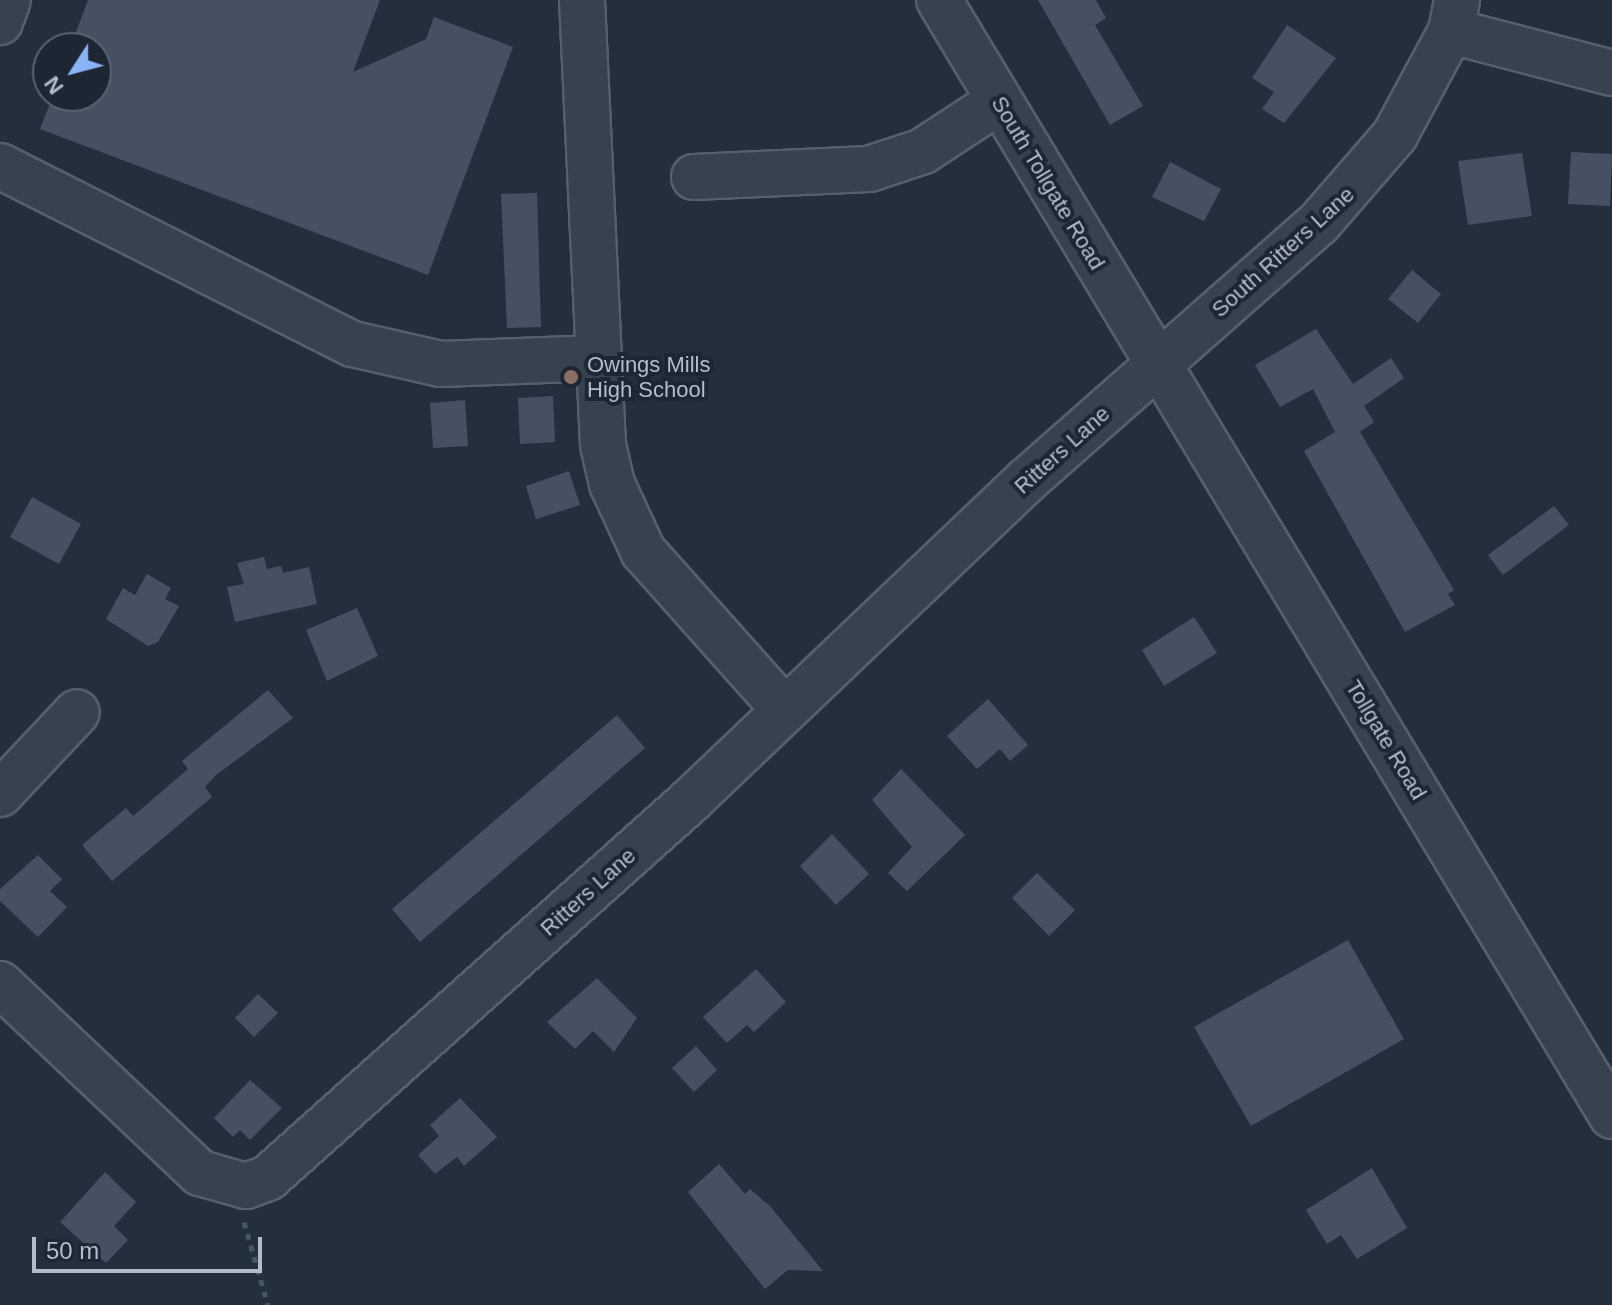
<!DOCTYPE html>
<html>
<head>
<meta charset="utf-8">
<style>
  body { margin:0 }
  #map { position:relative; width:1612px; height:1305px; overflow:hidden; background:#242f3e; font-family:Helvetica,sans-serif }
  div>[style] { position:absolute }
  .building>* { inset:0; background:#455162 }
  .path>* { height:5px; margin-top:-2.5px; transform-origin:0; background:repeating-linear-gradient(90deg,#44595c 0 6px,transparent 0 12px) }
  .roads { filter:drop-shadow(2px 0 #565f6c) drop-shadow(-2px 0 #565f6c) drop-shadow(0 2px #565f6c) drop-shadow(0 -2px #565f6c) }
  .minor>* { height:44px; margin:-22px; padding:0 22px; transform-origin:22px; border-radius:22px; background:#38414e }
  .dots>* { width:22px; height:22px; translate:-50% -50%; box-sizing:border-box; border:4px solid #1d2633; border-radius:50% }
  span { translate:-50% -50%; white-space:nowrap; text-align:center; line-height:1.15; -webkit-text-stroke:8px #1d2633; paint-order:stroke }
  .street-label { font-size:22px; color:#b4bcc9 }
  .poi-label { font-size:22px; color:#b4bcc9 }
  .left { translate:0 -50%; text-align:left }
  .north { position:absolute; left:32px; top:32px; width:80px; height:80px; box-sizing:border-box; background:#1d2633; border:2px solid #59626f; border-radius:50%; rotate:234deg; font-size:22px; font-weight:700; line-height:32px; text-align:center; color:#b4bcc9 }
  .north::after { content:''; display:block; margin:auto; width:28px; height:36px; background:#8ab4f8; clip-path:polygon(50% 0,100% 100%,50% 72%,0 100%) }
  .scale { position:absolute; left:32px; top:1237px; width:230px; height:36px; box-sizing:border-box; border:4px solid #b4bcc9; border-top:0; padding-left:10px; font-size:24px; line-height:28px; white-space:nowrap; color:#b4bcc9; -webkit-text-stroke:6px #1d2633; paint-order:stroke }
</style>
</head>
<body>
<div id="map">
  <div class="building">
    <div style="clip-path:polygon(88px 0,380px 0,353px 72px,426px 39px,434px 17px,513px 47px,428px 275px,40px 129px,53px 96px,96px 96px,96px 48px,70px 48px)"></div>
    <div style="clip-path:polygon(1038px 0,1096px 0,1106px 18px,1095px 25px,1143px 106px,1110px 125px)"></div>
    <div style="clip-path:polygon(1287px 25px,1336px 58px,1284px 123px,1262px 109px,1274px 92px,1252px 78px)"></div>
    <div style="clip-path:polygon(1571px 152px,1612px 154px,1610px 206px,1568px 204px)"></div>
    <div style="clip-path:polygon(1522px 153px,1532px 216px,1468px 225px,1458px 161px)"></div>
    <div style="clip-path:polygon(1170px 162px,1221px 189px,1204px 221px,1152px 197px)"></div>
    <div style="clip-path:polygon(537px 193px,541px 327px,507px 328px,501px 194px)"></div>
    <div style="clip-path:polygon(1412px 270px,1441px 294px,1418px 323px,1388px 299px)"></div>
    <div style="clip-path:polygon(1316px 329px,1353px 384px,1391px 358px,1404px 378px,1364px 406px,1374px 422px,1360px 432px,1454px 590px,1448px 594px,1455px 605px,1405px 632px,1304px 451px,1335px 432px,1313px 389px,1280px 407px,1255px 365px)"></div>
    <div style="clip-path:polygon(553px 396px,555px 442px,520px 444px,518px 398px)"></div>
    <div style="clip-path:polygon(465px 400px,468px 446px,433px 448px,430px 403px)"></div>
    <div style="clip-path:polygon(569px 471px,580px 505px,536px 519px,526px 486px)"></div>
    <div style="clip-path:polygon(32px 497px,81px 524px,59px 564px,10px 537px)"></div>
    <div style="clip-path:polygon(1554px 506px,1569px 525px,1503px 575px,1488px 555px)"></div>
    <div style="clip-path:polygon(264px 557px,267px 569px,281px 566px,283px 573px,309px 567px,317px 604px,235px 622px,227px 587px,244px 584px,237px 563px)"></div>
    <div style="clip-path:polygon(147px 574px,171px 588px,165px 599px,179px 606px,158px 642px,148px 646px,106px 619px,123px 588px,135px 595px)"></div>
    <div style="clip-path:polygon(357px 608px,378px 656px,327px 681px,306px 630px)"></div>
    <div style="clip-path:polygon(1194px 617px,1217px 653px,1164px 686px,1142px 650px)"></div>
    <div style="clip-path:polygon(268px 690px,293px 718px,216px 775px,205px 787px,212px 797px,112px 881px,82px 845px,126px 808px,133px 816px,188px 769px,182px 761px)"></div>
    <div style="clip-path:polygon(988px 699px,1028px 745px,1010px 761px,1000px 749px,977px 769px,947px 736px)"></div>
    <div style="clip-path:polygon(617px 715px,645px 748px,420px 942px,392px 909px)"></div>
    <div style="clip-path:polygon(901px 769px,965px 835px,907px 891px,888px 873px,912px 847px,872px 800px)"></div>
    <div style="clip-path:polygon(832px 834px,869px 874px,836px 905px,800px 866px)"></div>
    <div style="clip-path:polygon(38px 855px,62px 879px,50px 891px,67px 907px,38px 937px,0 901px,0 889px)"></div>
    <div style="clip-path:polygon(1037px 873px,1075px 910px,1049px 936px,1012px 898px)"></div>
    <div style="clip-path:polygon(1348px 940px,1404px 1039px,1251px 1126px,1194px 1027px)"></div>
    <div style="clip-path:polygon(756px 969px,786px 1002px,754px 1032px,747px 1025px,727px 1043px,703px 1017px)"></div>
    <div style="clip-path:polygon(597px 978px,637px 1018px,614px 1052px,593px 1031px,575px 1049px,547px 1022px)"></div>
    <div style="clip-path:polygon(258px 994px,278px 1013px,254px 1037px,235px 1018px)"></div>
    <div style="clip-path:polygon(696px 1046px,717px 1070px,694px 1092px,672px 1068px)"></div>
    <div style="clip-path:polygon(250px 1080px,282px 1108px,250px 1140px,240px 1130px,233px 1137px,214px 1118px)"></div>
    <div style="clip-path:polygon(460px 1098px,497px 1137px,464px 1166px,457px 1157px,435px 1174px,418px 1155px,439px 1136px,430px 1125px)"></div>
    <div style="clip-path:polygon(719px 1164px,745px 1194px,750px 1189px,770px 1206px,823px 1271px,788px 1270px,765px 1289px,688px 1192px)"></div>
    <div style="clip-path:polygon(1372px 1168px,1407px 1228px,1357px 1259px,1341px 1235px,1327px 1244px,1306px 1210px)"></div>
    <div style="clip-path:polygon(105px 1172px,136px 1202px,114px 1226px,128px 1240px,106px 1263px,60px 1222px)"></div>
  </div>
  <div class="path">
    <div style="left:244px;top:1222px;width:86px;rotate:73.9deg"></div>
  </div>
  <div class="roads">
    <div class="minor">
      <div style="left:582px;top:0;width:445px;rotate:87.3deg"></div>
      <div style="left:603px;top:445px;width:40px;rotate:77deg"></div>
      <div style="left:612px;top:484px;width:74px;rotate:65.2deg"></div>
      <div style="left:643px;top:551px;width:212px;rotate:48.3deg"></div>
      <div style="left:939px;top:0;width:1303px;rotate:58.91deg"></div>
      <div style="left:0;top:22px;width:23px;rotate:-70deg"></div>
      <div style="left:1451px;top:31px;width:166px;rotate:14.6deg"></div>
      <div style="left:0;top:166px;width:395px;rotate:26.8deg"></div>
      <div style="left:353px;top:344px;width:90px;rotate:12.8deg"></div>
      <div style="left:441px;top:364px;width:157px;rotate:-2.2deg"></div>
      <div style="left:694px;top:177px;width:175px;rotate:-2.6deg"></div>
      <div style="left:869px;top:169px;width:57px;rotate:-18.4deg"></div>
      <div style="left:923px;top:151px;width:91px;rotate:-33.3deg"></div>
      <div style="left:0;top:794px;width:112px;rotate:-46.8deg"></div>
      <div style="left:0;top:984px;width:275px;rotate:43.4deg"></div>
      <div style="left:200px;top:1173px;width:48px;rotate:15.8deg"></div>
      <div style="left:246px;top:1186px;width:23px;rotate:-20deg"></div>
      <div style="left:268px;top:1178px;width:567px;rotate:-41.78deg"></div>
      <div style="left:691px;top:800px;width:463px;rotate:-43.6deg"></div>
      <div style="left:1026px;top:481px;width:389px;rotate:-41.4deg"></div>
      <div style="left:1318px;top:224px;width:118px;rotate:-49.1deg"></div>
      <div style="left:1395px;top:135px;width:118px;rotate:-61.7deg"></div>
      <div style="left:1451px;top:31px;width:32px;rotate:-79deg"></div>
    </div>
  </div>
  <div class="dots">
    <div style="left:571px;top:377px;background:#8d6e63"></div>
  </div>
  <div class="street-label">
    <span style="left:1048px;top:183px;rotate:59deg">South Tollgate Road</span>
    <span style="left:1283px;top:252px;rotate:-42deg">South Ritters Lane</span>
    <span style="left:1062px;top:450px;rotate:-42deg">Ritters Lane</span>
    <span style="left:1386px;top:740px;rotate:59deg">Tollgate Road</span>
    <span style="left:588px;top:892px;rotate:-42deg">Ritters Lane</span>
  </div>
  <div class="poi-label">
    <span class="left" style="left:587px;top:377px">Owings Mills<br>High School</span>
  </div>
  <div class="north">N</div>
  <div class="scale">50 m</div>
</div>
</body>
</html>
